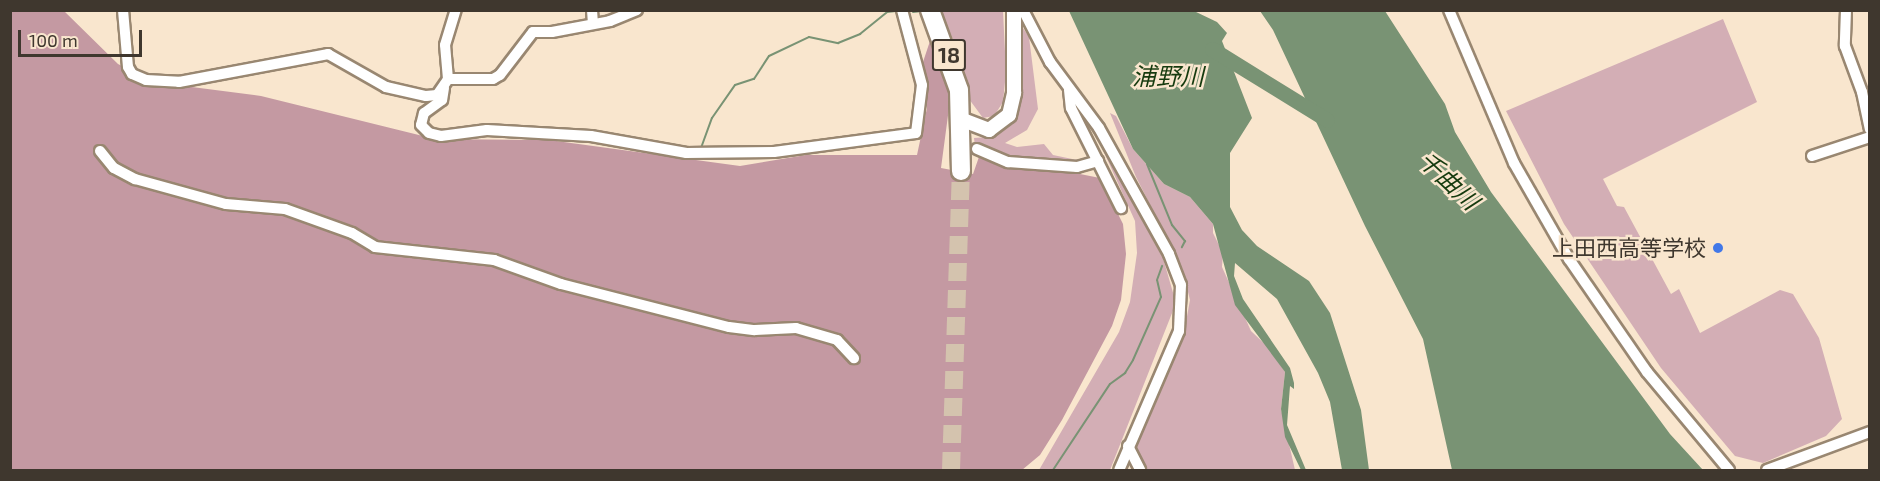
<!DOCTYPE html>
<html>
<head>
<meta charset="utf-8">
<style>
  body { margin:0 }
  #map { position:relative; width:1880px; height:481px; overflow:hidden; background:#f9e6ce; font-family:"Exo 2","Noto Sans JP",sans-serif }
  div>[style] { position:absolute }
  .green>* { inset:0; background:#d3aeb5 }
  .forest>* { inset:0; background:#c499a2 }
  .water>* { inset:0; background:#799374 }
  .stream>* { height:2px; margin:-1px; padding:0 1px; transform-origin:1px; border-radius:1px; background:#799374 }
  .river>* { height:15px; margin:-7.5px; padding:0 7.5px; transform-origin:7.5px; border-radius:7.5px; background:#799374 }
  .highway-tunnel>* { height:18px; margin-top:-9px; transform-origin:0; background:repeating-linear-gradient(90deg,#d4c3ae 0 18px,transparent 0 27px) }
  .roads { filter:drop-shadow(2px 0 #998771) drop-shadow(-2px 0 #998771) drop-shadow(0 2px #998771) drop-shadow(0 -2px #998771) }
  .street>* { height:10px; margin:-5px; padding:0 5px; transform-origin:5px; border-radius:5px; background:#fff }
  .secondary>* { height:14px; margin:-7px; padding:0 7px; transform-origin:7px; border-radius:7px; background:#fff }
  .highway>* { height:18px; margin:-9px; padding:0 9px; transform-origin:9px; border-radius:9px; background:#fff }
  .dots>* { width:16px; height:16px; translate:-50% -50%; box-sizing:border-box; border:3px solid #f9e6ce; border-radius:50% }
  span { translate:-50% -50%; white-space:nowrap; text-align:center; line-height:1.15; -webkit-text-stroke:5px #f9e6ce; paint-order:stroke }
  .shield-label span { padding:2px 4px; background:#f9e6ce; border:2px solid; border-radius:4px; -webkit-text-stroke-width:0 }
  .shield-label { font-size:21px; color:#3f372e; font-weight:700 }
  .poi-label { font-size:22px; color:#3f372e }
  .right { translate:-100% -50%; text-align:right }
  .water-label { font-size:24px; color:#153a0e; font-style:italic }
  .frame { position:absolute; inset:0; border:12px solid #3f372e; pointer-events:none }
  .scale { position:absolute; left:18px; top:30px; width:124px; height:27px; box-sizing:border-box; border:3px solid #3f372e; border-top:0; padding-left:8px; font-size:18px; line-height:21px; white-space:nowrap; color:#3f372e; -webkit-text-stroke:4px #f9e6ce; paint-order:stroke }
</style>
</head>
<body>
<div id="map">
  <div class="green">
    <div style="clip-path:polygon(940px 11px,1003px 11px,1006px 72px,1003px 102px,994px 116px,983px 118px,969px 99px,956px 46px)"></div>
    <div style="clip-path:polygon(1723px 19px,1757px 102px,1603px 179px,1617px 206px,1624px 207px,1671px 294px,1679px 289px,1700px 333px,1780px 290px,1793px 294px,1819px 338px,1842px 419px,1826px 436px,1763px 463px,1735px 456px,1661px 368px,1564px 224px,1506px 111px)"></div>
    <div style="clip-path:polygon(1019px 22px,1029px 37px,1038px 109px,1027px 130px,1005px 143px,1017px 147px,1044px 144px,1053px 155px,1082px 161px,1080px 163px,1008px 160px,975px 147px,974px 138px,989px 137px,1008px 127px,1021px 103px)"></div>
    <div style="clip-path:polygon(1110px 113px,1116px 116px,1133px 149px,1164px 184px,1190px 197px,1213px 224px,1213px 233px,1223px 253px,1222px 267px,1251px 331px,1270px 349px,1285px 372px,1281px 409px,1295px 470px,1135px 470px,1134px 450px,1149px 408px,1183px 338px,1190px 300px,1182px 268px,1136px 177px)"></div>
    <div style="clip-path:polygon(1099px 141px,1163px 258px,1176px 303px,1110px 470px,1039px 470px,1119px 332px,1130px 302px,1137px 253px,1135px 221px)"></div>
  </div>
  <div class="forest">
    <div style="clip-path:polygon(10px 11px,64px 11px,118px 64px,153px 82px,261px 96px,435px 139px,549px 140px,740px 166px,806px 155px,917px 155px,927px 108px,923px 62px,931px 38px,951px 93px,941px 168px,973px 174px,980px 154px,1100px 178px,1123px 224px,1126px 254px,1121px 300px,1112px 326px,1062px 420px,1040px 455px,1022px 470px,11px 470px)"></div>
  </div>
  <div class="water">
    <div style="clip-path:polygon(1069px 11px,1194px 11px,1217px 22px,1227px 33px,1222px 41px,1252px 118px,1230px 153px,1230px 207px,1242px 230px,1257px 246px,1309px 281px,1330px 313px,1361px 410px,1369px 470px,1342px 470px,1330px 402px,1318px 373px,1277px 299px,1235px 263px,1234px 276px,1243px 299px,1290px 368px,1294px 383px,1294px 389px,1290px 386px,1287px 425px,1306px 470px,1301px 470px,1285px 437px,1281px 409px,1285px 372px,1235px 305px,1213px 224px,1190px 197px,1164px 184px,1133px 149px)"></div>
    <div style="clip-path:polygon(1260px 11px,1385px 11px,1445px 104px,1455px 132px,1491px 192px,1670px 434px,1703px 470px,1452px 470px,1423px 339px,1365px 226px,1273px 30px)"></div>
  </div>
  <div class="stream">
    <div style="left:913px;top:12px;width:9px;rotate:-6deg"></div>
    <div style="left:701px;top:148px;width:32px;rotate:-70deg"></div>
    <div style="left:712px;top:118px;width:40px;rotate:-55.1deg"></div>
    <div style="left:735px;top:85px;width:20px;rotate:-18deg"></div>
    <div style="left:754px;top:79px;width:27px;rotate:-57deg"></div>
    <div style="left:769px;top:56px;width:44px;rotate:-25.4deg"></div>
    <div style="left:809px;top:37px;width:30px;rotate:12deg"></div>
    <div style="left:838px;top:43px;width:24px;rotate:-22deg"></div>
    <div style="left:860px;top:34px;width:35px;rotate:-39deg"></div>
    <div style="left:887px;top:12px;width:9px;rotate:-6deg"></div>
    <div style="left:1147px;top:164px;width:66px;rotate:67.7deg"></div>
    <div style="left:1172px;top:225px;width:21px;rotate:51deg"></div>
    <div style="left:1185px;top:241px;width:7px;rotate:117deg"></div>
    <div style="left:1053px;top:470px;width:103px;rotate:-56.5deg"></div>
    <div style="left:1110px;top:384px;width:19px;rotate:-36deg"></div>
    <div style="left:1125px;top:373px;width:15px;rotate:-58deg"></div>
    <div style="left:1133px;top:360px;width:69px;rotate:-66deg"></div>
    <div style="left:1161px;top:297px;width:17px;rotate:-103deg"></div>
    <div style="left:1157px;top:280px;width:15px;rotate:-70deg"></div>
  </div>
  <div class="river">
    <div style="left:1212px;top:49px;width:135px;rotate:31.7deg"></div>
  </div>
  <div class="highway-tunnel">
    <div style="left:951px;top:470px;width:299px;rotate:-88.1deg"></div>
  </div>
  <div class="roads">
    <div class="street">
      <div style="left:123px;top:10px;width:57px;rotate:85deg"></div>
      <div style="left:128px;top:67px;width:8px;rotate:60deg"></div>
      <div style="left:132px;top:74px;width:15px;rotate:23deg"></div>
      <div style="left:146px;top:80px;width:33px;rotate:3deg"></div>
      <div style="left:179px;top:82px;width:152px;rotate:-10.6deg"></div>
      <div style="left:328px;top:54px;width:67px;rotate:29.6deg"></div>
      <div style="left:386px;top:87px;width:41px;rotate:12.7deg"></div>
      <div style="left:426px;top:96px;width:11px;rotate:-5deg"></div>
      <div style="left:437px;top:95px;width:19px;rotate:-55deg"></div>
      <div style="left:448px;top:79px;width:45px"></div>
      <div style="left:493px;top:79px;width:8px;rotate:-30deg"></div>
      <div style="left:500px;top:75px;width:54px;rotate:-52.5deg"></div>
      <div style="left:533px;top:32px;width:19px"></div>
      <div style="left:552px;top:32px;width:59px;rotate:-10.7deg"></div>
      <div style="left:610px;top:21px;width:29px;rotate:-22deg"></div>
      <div style="left:592px;top:10px;width:13px;rotate:86deg"></div>
      <div style="left:1023px;top:10px;width:59px;rotate:62.6deg"></div>
      <div style="left:1050px;top:62px;width:82px;rotate:53.4deg"></div>
      <div style="left:1099px;top:128px;width:144px;rotate:60.9deg"></div>
      <div style="left:1169px;top:254px;width:33px;rotate:69deg"></div>
      <div style="left:1181px;top:285px;width:46px;rotate:92.5deg"></div>
      <div style="left:1179px;top:331px;width:151px;rotate:113.3deg"></div>
      <div style="left:1449px;top:10px;width:166px;rotate:67deg"></div>
      <div style="left:1514px;top:163px;width:111px;rotate:60.2deg"></div>
      <div style="left:1569px;top:259px;width:137px;rotate:55.4deg"></div>
      <div style="left:1647px;top:372px;width:128px;rotate:50.1deg"></div>
      <div style="left:1846px;top:10px;width:36px;rotate:92deg"></div>
      <div style="left:1845px;top:46px;width:49px;rotate:69.7deg"></div>
      <div style="left:1862px;top:92px;width:38px;rotate:78deg"></div>
      <div style="left:448px;top:79px;width:34px;rotate:-95deg"></div>
      <div style="left:445px;top:45px;width:37px;rotate:-73deg"></div>
      <div style="left:444px;top:88px;width:12px;rotate:99deg"></div>
      <div style="left:442px;top:100px;width:22px;rotate:144deg"></div>
      <div style="left:424px;top:113px;width:12px;rotate:104deg"></div>
      <div style="left:421px;top:125px;width:11px;rotate:45deg"></div>
      <div style="left:429px;top:133px;width:12px;rotate:14deg"></div>
      <div style="left:441px;top:136px;width:46px;rotate:-7.4deg"></div>
      <div style="left:487px;top:130px;width:104px;rotate:3.3deg"></div>
      <div style="left:591px;top:136px;width:97px;rotate:10.1deg"></div>
      <div style="left:686px;top:153px;width:88px;rotate:-0.7deg"></div>
      <div style="left:774px;top:152px;width:143px;rotate:-7.6deg"></div>
      <div style="left:916px;top:133px;width:48px;rotate:-82.9deg"></div>
      <div style="left:922px;top:85px;width:78px;rotate:-104.9deg"></div>
      <div style="left:1069px;top:90px;width:18px;rotate:84deg"></div>
      <div style="left:1071px;top:108px;width:112px;rotate:63.4deg"></div>
      <div style="left:977px;top:149px;width:34px;rotate:23deg"></div>
      <div style="left:1008px;top:162px;width:69px;rotate:4.1deg"></div>
      <div style="left:1077px;top:167px;width:22px;rotate:-16deg"></div>
      <div style="left:100px;top:151px;width:22px;rotate:51deg"></div>
      <div style="left:114px;top:168px;width:24px;rotate:28deg"></div>
      <div style="left:135px;top:179px;width:94px;rotate:15.4deg"></div>
      <div style="left:226px;top:204px;width:59px;rotate:4.8deg"></div>
      <div style="left:285px;top:209px;width:71px;rotate:19.7deg"></div>
      <div style="left:352px;top:233px;width:27px;rotate:31deg"></div>
      <div style="left:375px;top:247px;width:120px;rotate:6.2deg"></div>
      <div style="left:494px;top:260px;width:71px;rotate:19.7deg"></div>
      <div style="left:561px;top:284px;width:173px;rotate:14.4deg"></div>
      <div style="left:729px;top:327px;width:26px;rotate:7deg"></div>
      <div style="left:755px;top:330px;width:41px;rotate:-2.8deg"></div>
      <div style="left:796px;top:328px;width:43px;rotate:16.3deg"></div>
      <div style="left:837px;top:340px;width:25px;rotate:47deg"></div>
      <div style="left:1812px;top:156px;width:61px;rotate:-18.1deg"></div>
      <div style="left:1128px;top:446px;width:27px;rotate:63deg"></div>
      <div style="left:1767px;top:470px;width:110px;rotate:-20.3deg"></div>
    </div>
    <div class="secondary">
      <div style="left:963px;top:120px;width:28px;rotate:21deg"></div>
      <div style="left:989px;top:130px;width:25px;rotate:-37deg"></div>
      <div style="left:1009px;top:115px;width:23px;rotate:-77deg"></div>
      <div style="left:1014px;top:93px;width:83px;rotate:-90deg"></div>
    </div>
    <div class="highway">
      <div style="left:930px;top:10px;width:85px;rotate:70.1deg"></div>
      <div style="left:959px;top:90px;width:81px;rotate:88.6deg"></div>
    </div>
  </div>
  <div class="dots">
    <div style="left:1718px;top:248px;background:#4278e8"></div>
  </div>
  <div class="shield-label">
    <span style="left:949px;top:55px">18</span>
  </div>
  <div class="poi-label">
    <span class="right" style="left:1706px;top:248px">上田西高等学校</span>
  </div>
  <div class="water-label">
    <span style="left:1168px;top:76px">浦野川</span>
    <span style="left:1449px;top:180px;rotate:43deg">千曲川</span>
  </div>
  <div class="frame"></div>
  <div class="scale">100 m</div>
</div>
</body>
</html>
